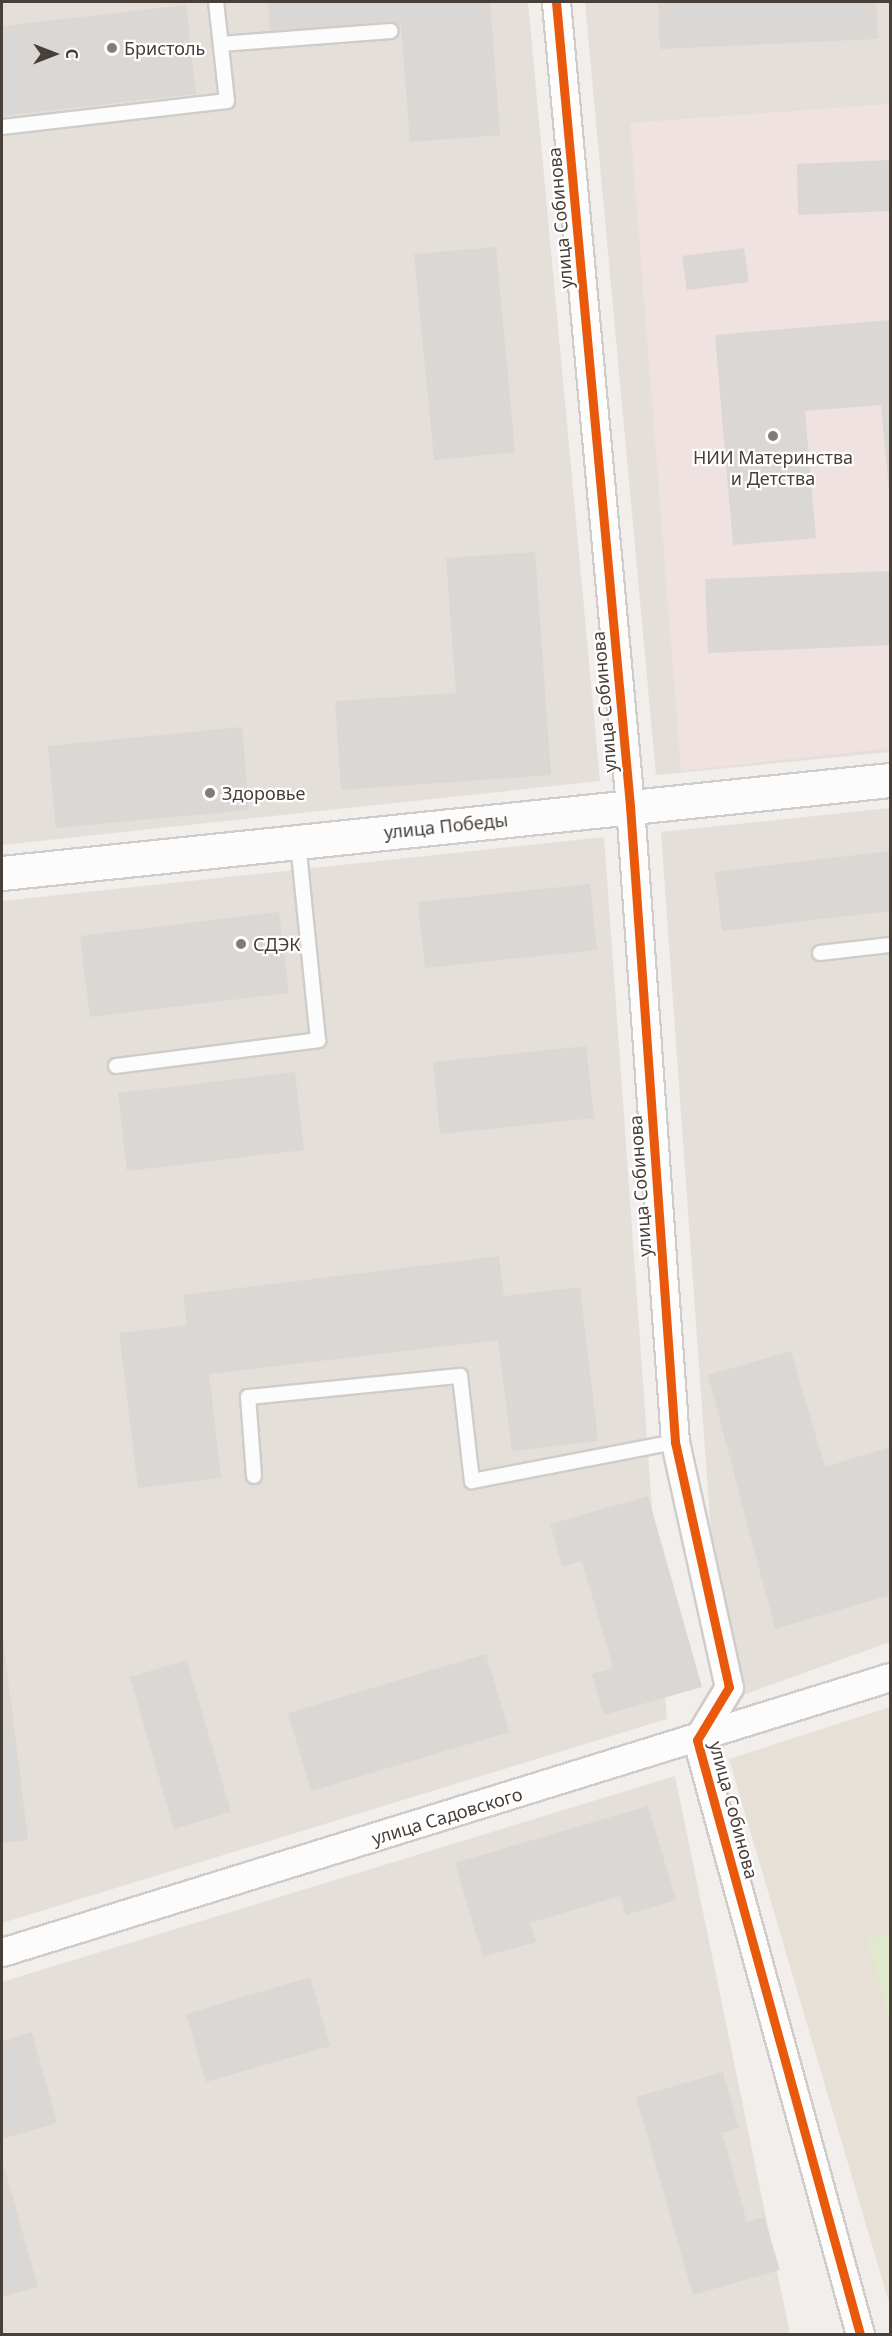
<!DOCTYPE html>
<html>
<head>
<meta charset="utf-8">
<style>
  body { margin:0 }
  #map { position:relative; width:892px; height:2336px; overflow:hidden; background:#f1eeeb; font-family:"Noto Sans",sans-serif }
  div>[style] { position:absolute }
  .residential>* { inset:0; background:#e5dfd9 }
  .education>* { inset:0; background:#e7e0d7 }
  .medical>* { inset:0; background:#efe2e0 }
  .green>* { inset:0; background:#e1e9cd }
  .building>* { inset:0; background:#dad7d4 }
  .roads { filter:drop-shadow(2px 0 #cfccc9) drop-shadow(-2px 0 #cfccc9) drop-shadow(0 2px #cfccc9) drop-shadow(0 -2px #cfccc9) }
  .service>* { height:14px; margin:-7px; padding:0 7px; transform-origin:7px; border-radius:7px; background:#fdfcfc }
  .minor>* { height:27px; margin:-13.5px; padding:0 13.5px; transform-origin:13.5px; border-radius:13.5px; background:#fdfcfc }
  .tertiary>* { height:33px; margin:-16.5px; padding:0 16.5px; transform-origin:16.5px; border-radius:16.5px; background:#fdfcfc }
  .cycleway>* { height:9px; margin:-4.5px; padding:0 4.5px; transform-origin:4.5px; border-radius:4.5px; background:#e8590c }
  .dots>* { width:16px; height:16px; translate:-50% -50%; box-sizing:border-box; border:3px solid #fff; border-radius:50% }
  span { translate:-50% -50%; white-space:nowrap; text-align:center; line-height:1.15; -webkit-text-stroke:4.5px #fff; paint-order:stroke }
  .poi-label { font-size:18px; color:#473f38 }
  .left { translate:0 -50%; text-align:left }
  .street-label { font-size:18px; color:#473f38 }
  .frame { position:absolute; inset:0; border:3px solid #473f38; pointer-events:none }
  .north { position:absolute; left:24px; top:24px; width:60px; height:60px; -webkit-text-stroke:4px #fff; paint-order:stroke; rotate:90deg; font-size:16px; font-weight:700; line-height:24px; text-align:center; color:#473f38 }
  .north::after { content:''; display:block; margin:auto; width:21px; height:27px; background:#473f38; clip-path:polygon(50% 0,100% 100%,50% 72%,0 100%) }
</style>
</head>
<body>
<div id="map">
  <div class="residential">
    <div style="clip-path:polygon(2px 2px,528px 2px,600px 781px,2px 845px)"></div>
    <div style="clip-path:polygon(585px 2px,890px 2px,890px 752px,656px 775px)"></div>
    <div style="clip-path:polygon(890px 808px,890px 1642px,723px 1702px,661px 832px)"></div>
    <div style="clip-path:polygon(604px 837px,667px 1719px,2px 1923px,2px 901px)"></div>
    <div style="clip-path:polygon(675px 1776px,790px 2334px,2px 2334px,2px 1982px)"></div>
  </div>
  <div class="education">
    <div style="clip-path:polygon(890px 1707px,890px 2306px,729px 1759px)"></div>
  </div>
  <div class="medical">
    <div style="clip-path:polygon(890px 104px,890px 748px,681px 771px,630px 123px)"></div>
  </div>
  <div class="green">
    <div style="clip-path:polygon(890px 1933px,890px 2020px,867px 1940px)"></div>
  </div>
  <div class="building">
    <div style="clip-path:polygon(268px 2px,490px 2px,500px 135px,410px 142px,401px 25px,270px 34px)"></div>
    <div style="clip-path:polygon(658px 2px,876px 2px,878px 39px,660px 49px)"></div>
    <div style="clip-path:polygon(186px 5px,196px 94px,2px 116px,2px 26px)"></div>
    <div style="clip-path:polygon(889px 160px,890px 211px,798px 215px,797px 164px)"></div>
    <div style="clip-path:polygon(496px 247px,515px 452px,434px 460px,414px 254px)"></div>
    <div style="clip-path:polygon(744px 248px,749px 282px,687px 290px,682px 256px)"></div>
    <div style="clip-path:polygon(890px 320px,890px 500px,881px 405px,805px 411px,816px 538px,733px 545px,715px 335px)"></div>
    <div style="clip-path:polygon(535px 552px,551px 775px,341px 790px,335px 701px,456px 693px,446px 558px)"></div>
    <div style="clip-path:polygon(890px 571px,890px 645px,708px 653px,705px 579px)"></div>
    <div style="clip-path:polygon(242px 727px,249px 810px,56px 828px,48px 746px)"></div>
    <div style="clip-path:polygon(890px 851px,890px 911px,722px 931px,715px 872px)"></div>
    <div style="clip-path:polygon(590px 884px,597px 950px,425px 968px,418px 902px)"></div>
    <div style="clip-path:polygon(279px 912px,289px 993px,90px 1017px,80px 936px)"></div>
    <div style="clip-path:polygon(586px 1046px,594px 1118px,440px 1134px,433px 1062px)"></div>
    <div style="clip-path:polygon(295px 1072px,304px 1150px,127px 1171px,118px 1093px)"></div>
    <div style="clip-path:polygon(499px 1256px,504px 1296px,580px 1287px,598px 1441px,512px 1451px,498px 1340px,209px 1374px,221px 1478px,138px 1488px,119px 1333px,187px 1325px,183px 1295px)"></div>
    <div style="clip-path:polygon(791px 1351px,825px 1467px,890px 1447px,890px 1595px,775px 1629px,708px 1375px)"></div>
    <div style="clip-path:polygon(648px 1496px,702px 1687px,604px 1715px,592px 1674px,613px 1668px,582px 1561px,562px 1566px,550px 1524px)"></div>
    <div style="clip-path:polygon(2px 1630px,28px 1840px,2px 1843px)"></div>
    <div style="clip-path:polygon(486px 1654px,509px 1732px,311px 1791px,288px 1713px)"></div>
    <div style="clip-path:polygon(187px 1660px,231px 1812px,174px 1829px,130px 1677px)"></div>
    <div style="clip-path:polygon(648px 1806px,676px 1900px,626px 1915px,620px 1896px,530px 1923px,536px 1942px,483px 1957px,455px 1863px)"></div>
    <div style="clip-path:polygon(310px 1977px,330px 2046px,206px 2082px,186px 2014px)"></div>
    <div style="clip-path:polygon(32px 2032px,57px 2123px,2px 2139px,2px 2041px)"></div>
    <div style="clip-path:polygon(723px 2072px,739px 2128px,722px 2133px,747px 2222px,764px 2217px,780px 2270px,693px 2295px,636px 2097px)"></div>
    <div style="clip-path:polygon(4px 2166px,38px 2287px,2px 2297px,2px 2167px)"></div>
  </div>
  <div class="roads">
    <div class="service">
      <div style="left:221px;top:44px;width:170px;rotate:-4.4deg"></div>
      <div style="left:2px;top:127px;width:226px;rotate:-6.6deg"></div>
      <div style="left:227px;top:101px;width:100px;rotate:-96.3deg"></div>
      <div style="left:820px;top:953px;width:70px;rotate:-6.5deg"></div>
      <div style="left:116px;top:1066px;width:204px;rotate:-7.3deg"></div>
      <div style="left:318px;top:1040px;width:199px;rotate:-95.8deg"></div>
      <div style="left:254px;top:1476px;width:79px;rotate:-94.3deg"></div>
      <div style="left:248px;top:1397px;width:213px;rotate:-5.7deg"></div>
      <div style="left:460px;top:1376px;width:106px;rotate:83.5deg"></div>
      <div style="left:472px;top:1481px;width:207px;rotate:-10.9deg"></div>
    </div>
    <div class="minor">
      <div style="left:556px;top:2px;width:807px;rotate:84.74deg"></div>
      <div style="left:630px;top:806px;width:638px;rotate:85.95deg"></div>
      <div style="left:675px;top:1442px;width:251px;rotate:77.6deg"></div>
      <div style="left:729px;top:1687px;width:62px;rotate:121.1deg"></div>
      <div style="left:697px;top:1740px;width:616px;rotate:74.66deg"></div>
      <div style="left:2px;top:1952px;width:930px;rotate:-17.21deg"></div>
    </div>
    <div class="tertiary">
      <div style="left:2px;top:873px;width:893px;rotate:-5.98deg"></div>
    </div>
  </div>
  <div class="cycleway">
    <div style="left:556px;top:2px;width:807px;rotate:84.74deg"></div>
    <div style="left:630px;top:806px;width:638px;rotate:85.95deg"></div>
    <div style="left:675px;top:1442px;width:251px;rotate:77.6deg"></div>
    <div style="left:729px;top:1687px;width:62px;rotate:121.1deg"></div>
    <div style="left:697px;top:1740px;width:616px;rotate:74.66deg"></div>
  </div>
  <div class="dots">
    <div style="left:112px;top:48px;background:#827c77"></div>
    <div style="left:773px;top:436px;background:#827c77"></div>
    <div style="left:210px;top:793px;background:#827c77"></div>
    <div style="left:241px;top:944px;background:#827c77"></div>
  </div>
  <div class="poi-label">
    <span class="left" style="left:124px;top:48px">Бристоль</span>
    <span style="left:773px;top:468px">НИИ Материнства<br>и Детства</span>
    <span class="left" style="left:222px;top:793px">Здоровье</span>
    <span class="left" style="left:253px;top:944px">СДЭК</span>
  </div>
  <div class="street-label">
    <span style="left:560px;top:218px;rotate:-95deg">улица Собинова</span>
    <span style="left:604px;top:702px;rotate:-95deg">улица Собинова</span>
    <span style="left:446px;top:826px;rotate:-6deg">улица Победы</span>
    <span style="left:640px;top:1186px;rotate:-94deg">улица Собинова</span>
    <span style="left:734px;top:1810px;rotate:75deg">улица Собинова</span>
    <span style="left:447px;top:1816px;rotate:-17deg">улица Садовского</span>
  </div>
  <div class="frame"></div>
  <div class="north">С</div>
</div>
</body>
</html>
